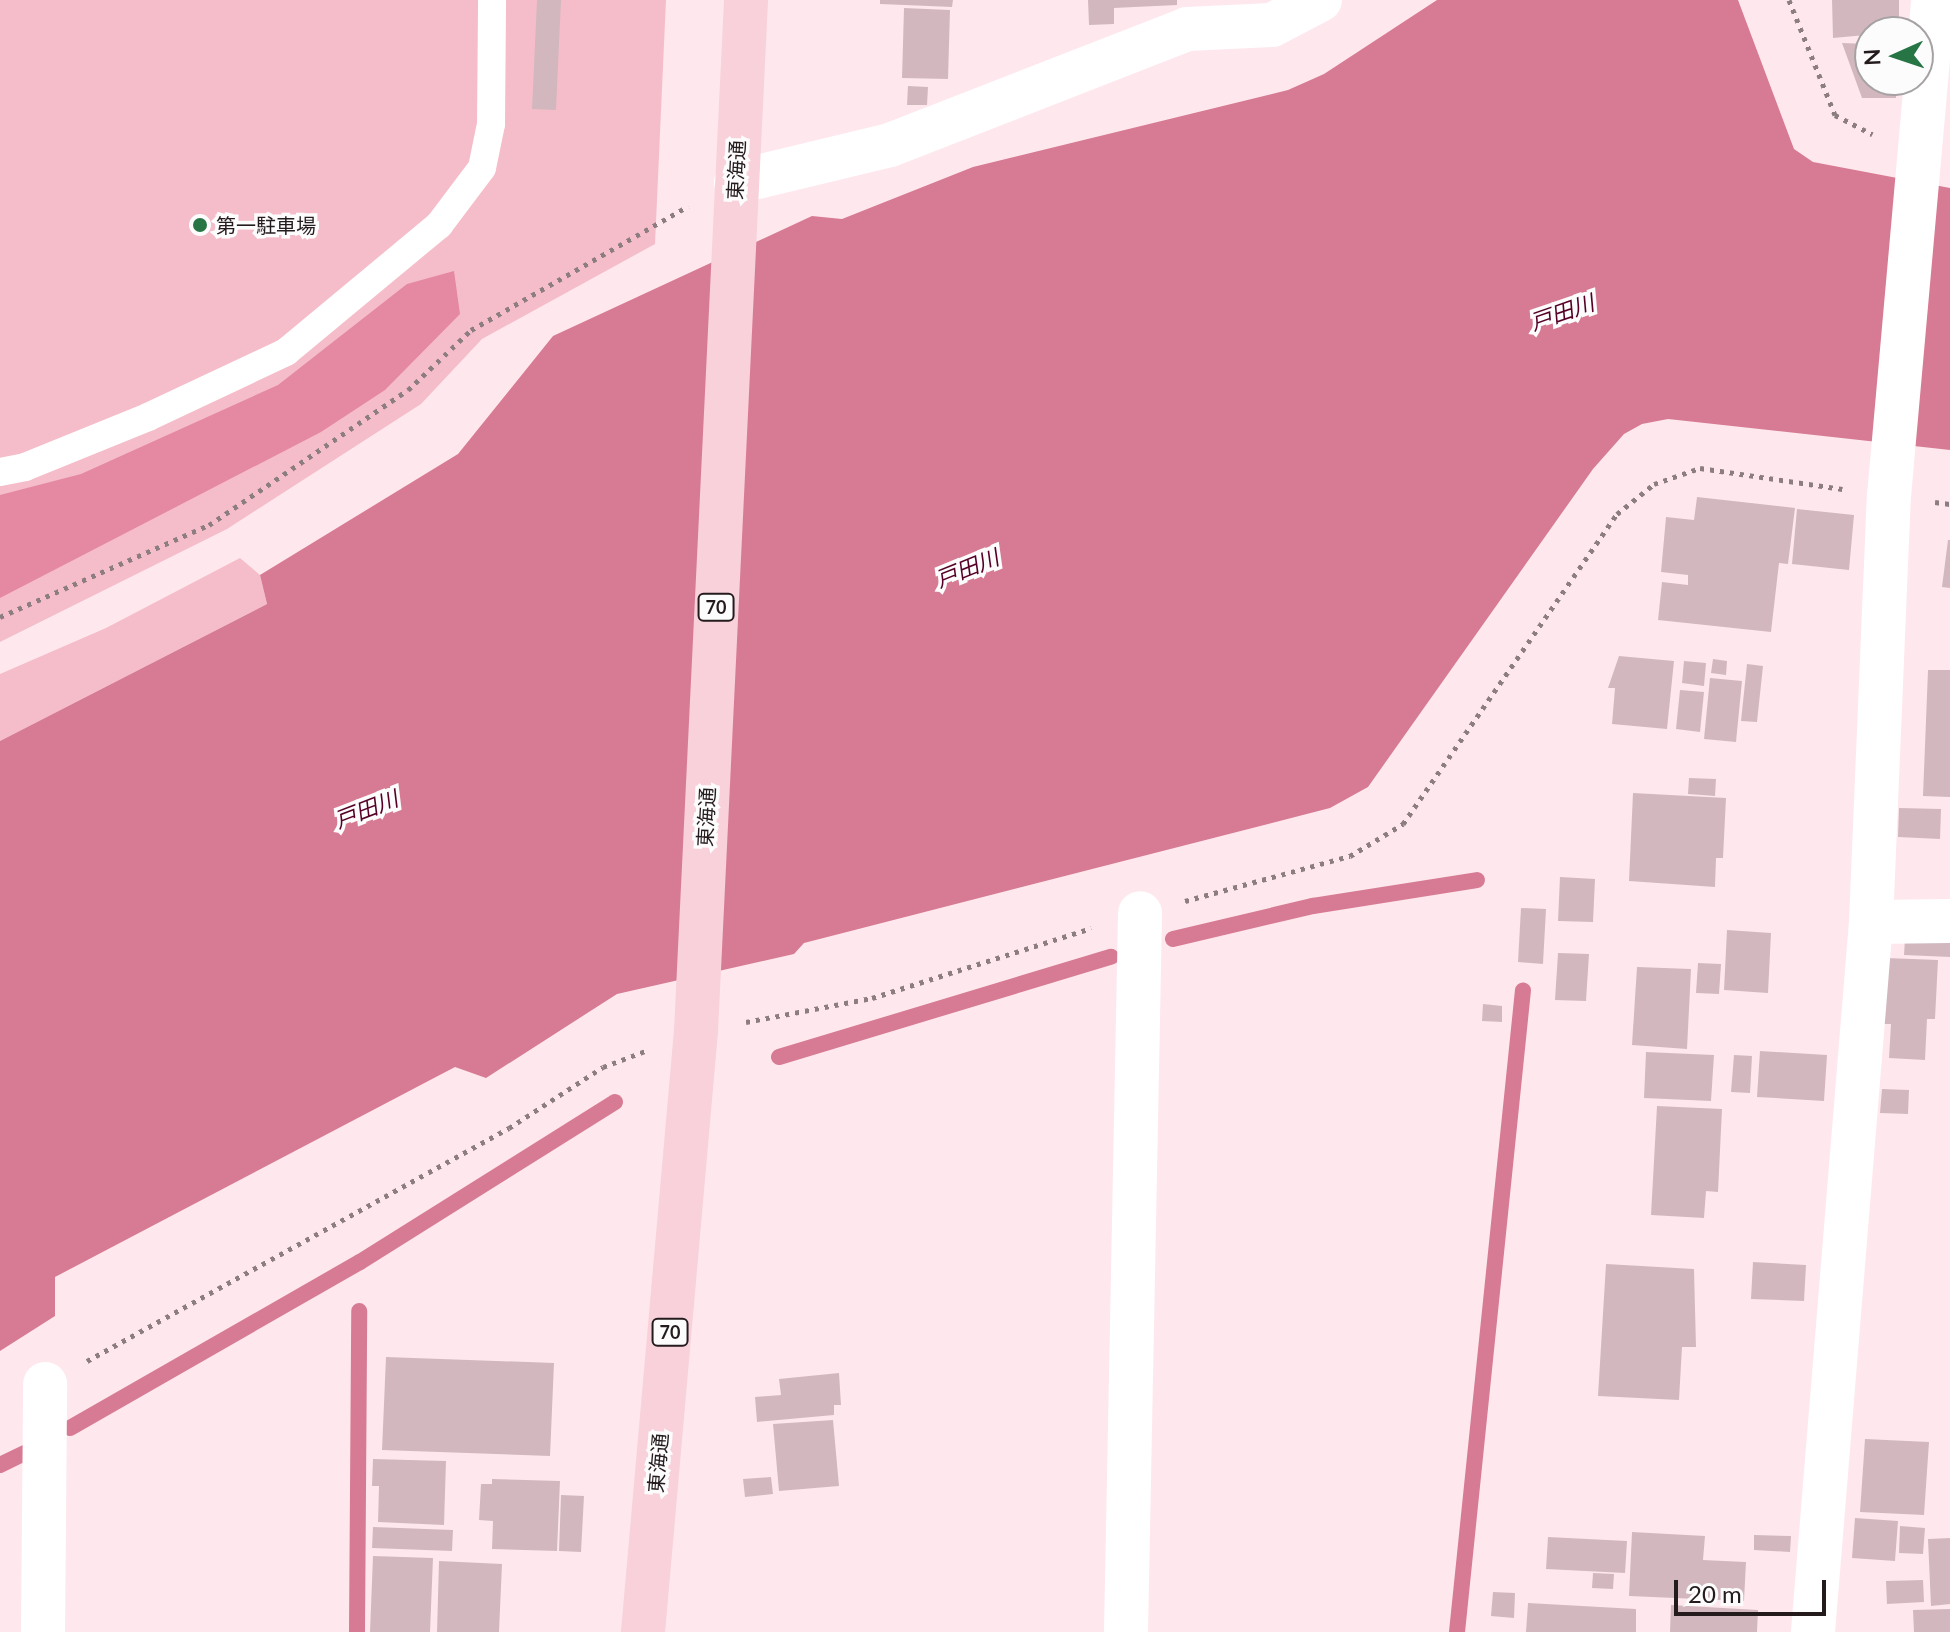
<!DOCTYPE html>
<html>
<head>
<meta charset="utf-8">
<style>
  body { margin:0 }
  #map { position:relative; width:1950px; height:1632px; overflow:hidden; background:#fee8ed; font-family:Lato,"Noto Sans JP",sans-serif }
  div>[style] { position:absolute }
  .green>* { inset:0; background:#f5bdca }
  .forest>* { inset:0; background:#e588a1 }
  .water>* { inset:0; background:#d77b94 }
  .stream>* { height:16px; margin:-8px; padding:0 8px; transform-origin:8px; border-radius:8px; background:#d77b94 }
  .building>* { inset:0; background:#d2b8be }
  .path>* { height:5px; margin-top:-2.5px; transform-origin:0; background:repeating-linear-gradient(90deg,#8c7d81 0 4px,transparent 0 10px) }
  .service>* { height:28px; margin:-14px; padding:0 14px; transform-origin:14px; border-radius:14px; background:#fff }
  .minor>* { height:44px; margin:-22px; padding:0 22px; transform-origin:22px; border-radius:22px; background:#fff }
  .primary>* { height:44px; margin:-22px; padding:0 22px; transform-origin:22px; border-radius:22px; background:#f8d1db }
  .dots>* { width:22px; height:22px; translate:-50% -50%; box-sizing:border-box; border:4px solid #fcfcfc; border-radius:50% }
  span { translate:-50% -50%; white-space:nowrap; text-align:center; line-height:1.15; -webkit-text-stroke:7px #fcfcfc; paint-order:stroke }
  .shield-label span { padding:2px 6px; background:#fcfcfc; border:2px solid; border-radius:6px; -webkit-text-stroke-width:0 }
  .shield-label { font-size:18px; color:#241b1d; font-weight:700 }
  .street-label { font-size:20px; color:#241b1d }
  .poi-label { font-size:20px; color:#241b1d }
  .left { translate:0 -50%; text-align:left }
  .water-label { font-size:22px; color:#560027; font-style:italic }
  .north { position:absolute; left:1854px; top:16px; width:80px; height:80px; box-sizing:border-box; background:#fcfcfc; border:2px solid #a6a2a3; border-radius:50%; rotate:267deg; font-size:22px; font-weight:700; line-height:32px; text-align:center; color:#241b1d }
  .north::after { content:''; display:block; margin:auto; width:28px; height:36px; background:#277545; clip-path:polygon(50% 0,100% 100%,50% 72%,0 100%) }
  .scale { position:absolute; left:1674px; top:1580px; width:152px; height:36px; box-sizing:border-box; border:4px solid #241b1d; border-top:0; padding-left:10px; font-size:24px; line-height:28px; white-space:nowrap; color:#241b1d; -webkit-text-stroke:6px #fcfcfc; paint-order:stroke }
</style>
</head>
<body>
<div id="map">
  <div class="green">
    <div style="clip-path:polygon(0 0,666px 0,655px 244px,482px 339px,421px 404px,227px 529px,0 642px)"></div>
    <div style="clip-path:polygon(240px 558px,260px 575px,267px 604px,0 741px,0 674px,106px 628px)"></div>
  </div>
  <div class="forest">
    <div style="clip-path:polygon(454px 271px,460px 314px,385px 390px,321px 432px,0 598px,0 495px,81px 474px,278px 385px,407px 284px)"></div>
  </div>
  <div class="water">
    <div style="clip-path:polygon(1437px 0,1738px 0,1794px 149px,1813px 162px,1950px 188px,1950px 450px,1668px 419px,1642px 424px,1624px 434px,1593px 469px,1368px 787px,1330px 808px,804px 943px,794px 954px,617px 994px,486px 1078px,455px 1067px,55px 1277px,55px 1316px,0 1351px,0 741px,267px 604px,260px 575px,458px 454px,553px 336px,812px 216px,842px 219px,973px 167px,1288px 90px,1324px 74px)"></div>
  </div>
  <div class="stream">
    <div style="left:1173px;top:939px;width:144px;rotate:-13.3deg"></div>
    <div style="left:1313px;top:906px;width:166px;rotate:-9deg"></div>
    <div style="left:779px;top:1057px;width:347px;rotate:-16.8deg"></div>
    <div style="left:70px;top:1428px;width:334px;rotate:-29.8deg"></div>
    <div style="left:360px;top:1262px;width:301px;rotate:-32.1deg"></div>
    <div style="left:0;top:1465px;width:30px;rotate:-26deg"></div>
    <div style="left:357px;top:1632px;width:321px;rotate:-89.6deg"></div>
    <div style="left:1457px;top:1632px;width:645px;rotate:-84.13deg"></div>
  </div>
  <div class="building">
    <div style="clip-path:polygon(537px 0,561px 0,556px 110px,532px 109px)"></div>
    <div style="clip-path:polygon(880px 0,953px 0,952px 7px,880px 4px)"></div>
    <div style="clip-path:polygon(1088px 0,1177px 0,1177px 5px,1114px 8px,1114px 24px,1089px 25px)"></div>
    <div style="clip-path:polygon(1832px 0,1899px 0,1899px 32px,1833px 38px)"></div>
    <div style="clip-path:polygon(904px 8px,950px 10px,948px 79px,902px 78px)"></div>
    <div style="clip-path:polygon(1842px 43px,1870px 44px,1870px 80px,1896px 80px,1896px 98px,1862px 98px)"></div>
    <div style="clip-path:polygon(908px 86px,928px 87px,927px 105px,907px 105px)"></div>
    <div style="clip-path:polygon(1697px 497px,1795px 508px,1788px 564px,1779px 563px,1771px 632px,1658px 620px,1662px 582px,1688px 585px,1688px 575px,1661px 572px,1666px 517px,1694px 520px)"></div>
    <div style="clip-path:polygon(1797px 509px,1854px 515px,1849px 570px,1792px 564px)"></div>
    <div style="clip-path:polygon(1948px 540px,1950px 540px,1950px 588px,1942px 587px)"></div>
    <div style="clip-path:polygon(1619px 656px,1674px 661px,1667px 729px,1612px 724px,1615px 688px,1608px 688px)"></div>
    <div style="clip-path:polygon(1713px 659px,1727px 661px,1726px 675px,1711px 673px)"></div>
    <div style="clip-path:polygon(1684px 661px,1706px 663px,1704px 686px,1682px 683px)"></div>
    <div style="clip-path:polygon(1747px 664px,1763px 666px,1757px 722px,1741px 721px)"></div>
    <div style="clip-path:polygon(1928px 670px,1950px 670px,1950px 797px,1923px 796px)"></div>
    <div style="clip-path:polygon(1710px 678px,1742px 681px,1736px 742px,1704px 739px)"></div>
    <div style="clip-path:polygon(1680px 690px,1704px 692px,1700px 732px,1676px 729px)"></div>
    <div style="clip-path:polygon(1689px 778px,1716px 779px,1715px 796px,1688px 794px)"></div>
    <div style="clip-path:polygon(1633px 793px,1726px 798px,1723px 858px,1716px 858px,1715px 887px,1629px 881px)"></div>
    <div style="clip-path:polygon(1899px 808px,1941px 809px,1940px 839px,1898px 837px)"></div>
    <div style="clip-path:polygon(1560px 877px,1595px 879px,1593px 922px,1558px 921px)"></div>
    <div style="clip-path:polygon(1521px 908px,1546px 909px,1543px 964px,1518px 962px)"></div>
    <div style="clip-path:polygon(1727px 930px,1771px 933px,1768px 993px,1724px 990px)"></div>
    <div style="clip-path:polygon(1905px 938px,1950px 939px,1950px 957px,1904px 955px)"></div>
    <div style="clip-path:polygon(1558px 953px,1589px 954px,1586px 1001px,1555px 1000px)"></div>
    <div style="clip-path:polygon(1886px 958px,1938px 960px,1935px 1019px,1927px 1019px,1925px 1060px,1889px 1058px,1891px 1024px,1883px 1024px)"></div>
    <div style="clip-path:polygon(1698px 963px,1721px 964px,1719px 994px,1696px 993px)"></div>
    <div style="clip-path:polygon(1637px 967px,1691px 969px,1687px 1049px,1632px 1045px)"></div>
    <div style="clip-path:polygon(1483px 1004px,1502px 1006px,1502px 1022px,1482px 1021px)"></div>
    <div style="clip-path:polygon(1760px 1051px,1827px 1055px,1824px 1101px,1757px 1097px)"></div>
    <div style="clip-path:polygon(1646px 1052px,1714px 1055px,1711px 1101px,1644px 1098px)"></div>
    <div style="clip-path:polygon(1734px 1055px,1752px 1056px,1750px 1093px,1731px 1092px)"></div>
    <div style="clip-path:polygon(1882px 1089px,1909px 1090px,1908px 1114px,1880px 1113px)"></div>
    <div style="clip-path:polygon(1657px 1106px,1722px 1109px,1718px 1192px,1706px 1191px,1704px 1218px,1651px 1215px)"></div>
    <div style="clip-path:polygon(1753px 1262px,1806px 1265px,1804px 1301px,1751px 1299px)"></div>
    <div style="clip-path:polygon(1606px 1264px,1694px 1269px,1696px 1347px,1682px 1347px,1679px 1400px,1598px 1396px)"></div>
    <div style="clip-path:polygon(386px 1357px,554px 1363px,550px 1456px,382px 1450px)"></div>
    <div style="clip-path:polygon(839px 1373px,841px 1405px,834px 1405px,834px 1415px,757px 1422px,755px 1397px,781px 1395px,779px 1379px)"></div>
    <div style="clip-path:polygon(833px 1420px,839px 1486px,779px 1491px,773px 1424px)"></div>
    <div style="clip-path:polygon(1865px 1439px,1929px 1442px,1924px 1515px,1860px 1512px)"></div>
    <div style="clip-path:polygon(373px 1459px,446px 1461px,444px 1525px,378px 1522px,379px 1486px,372px 1486px)"></div>
    <div style="clip-path:polygon(771px 1477px,773px 1494px,745px 1497px,743px 1479px)"></div>
    <div style="clip-path:polygon(492px 1479px,560px 1481px,557px 1551px,492px 1549px,493px 1521px,479px 1520px,481px 1484px,492px 1484px)"></div>
    <div style="clip-path:polygon(561px 1495px,584px 1496px,581px 1552px,559px 1551px)"></div>
    <div style="clip-path:polygon(1855px 1518px,1898px 1521px,1895px 1561px,1852px 1558px)"></div>
    <div style="clip-path:polygon(1900px 1526px,1925px 1528px,1923px 1554px,1899px 1553px)"></div>
    <div style="clip-path:polygon(373px 1527px,453px 1530px,452px 1551px,372px 1548px)"></div>
    <div style="clip-path:polygon(1632px 1532px,1705px 1536px,1703px 1560px,1746px 1562px,1744px 1601px,1629px 1596px)"></div>
    <div style="clip-path:polygon(1754px 1535px,1791px 1536px,1790px 1552px,1754px 1550px)"></div>
    <div style="clip-path:polygon(1548px 1537px,1627px 1541px,1625px 1573px,1546px 1569px)"></div>
    <div style="clip-path:polygon(1950px 1538px,1950px 1604px,1931px 1606px,1928px 1539px)"></div>
    <div style="clip-path:polygon(373px 1556px,433px 1558px,430px 1632px,370px 1632px)"></div>
    <div style="clip-path:polygon(439px 1561px,502px 1564px,499px 1632px,437px 1632px)"></div>
    <div style="clip-path:polygon(1593px 1573px,1614px 1574px,1613px 1589px,1592px 1588px)"></div>
    <div style="clip-path:polygon(1923px 1580px,1924px 1602px,1887px 1604px,1886px 1581px)"></div>
    <div style="clip-path:polygon(1493px 1592px,1515px 1593px,1514px 1618px,1491px 1616px)"></div>
    <div style="clip-path:polygon(1528px 1603px,1636px 1609px,1636px 1632px,1526px 1632px)"></div>
    <div style="clip-path:polygon(1671px 1605px,1758px 1610px,1757px 1632px,1670px 1632px)"></div>
    <div style="clip-path:polygon(1950px 1609px,1950px 1632px,1914px 1632px,1913px 1610px)"></div>
  </div>
  <div class="path">
    <div style="left:1789px;top:0;width:124px;rotate:68.2deg"></div>
    <div style="left:1835px;top:115px;width:42px;rotate:27.2deg"></div>
    <div style="left:1935px;top:502px;width:15px;rotate:8deg"></div>
    <div style="left:0;top:617px;width:228px;rotate:-23.8deg"></div>
    <div style="left:209px;top:525px;width:240px;rotate:-34.2deg"></div>
    <div style="left:408px;top:390px;width:87px;rotate:-43.6deg"></div>
    <div style="left:471px;top:330px;width:250px;rotate:-29.7deg"></div>
    <div style="left:1185px;top:901px;width:171px;rotate:-15.3deg"></div>
    <div style="left:1350px;top:856px;width:62px;rotate:-31.1deg"></div>
    <div style="left:1403px;top:824px;width:377px;rotate:-55.4deg"></div>
    <div style="left:1617px;top:514px;width:48px;rotate:-39deg"></div>
    <div style="left:1654px;top:484px;width:49px;rotate:-19.2deg"></div>
    <div style="left:1700px;top:468px;width:144px;rotate:8.4deg"></div>
    <div style="left:746px;top:1022px;width:128px;rotate:-10.8deg"></div>
    <div style="left:872px;top:998px;width:230px;rotate:-17.7deg"></div>
    <div style="left:87px;top:1361px;width:482px;rotate:-28.9deg"></div>
    <div style="left:509px;top:1128px;width:112px;rotate:-33deg"></div>
    <div style="left:603px;top:1067px;width:48px;rotate:-20.7deg"></div>
  </div>
  <div class="service">
    <div style="left:0;top:472px;width:25px;rotate:-11deg"></div>
    <div style="left:25px;top:467px;width:133px;rotate:-22.1deg"></div>
    <div style="left:148px;top:417px;width:153px;rotate:-25.2deg"></div>
    <div style="left:286px;top:352px;width:199px;rotate:-39.7deg"></div>
    <div style="left:439px;top:225px;width:71px;rotate:-53deg"></div>
    <div style="left:482px;top:168px;width:45px;rotate:-78.4deg"></div>
    <div style="left:491px;top:124px;width:124px;rotate:-89.5deg"></div>
  </div>
  <div class="minor">
    <div style="left:736px;top:182px;width:158px;rotate:-13.5deg"></div>
    <div style="left:890px;top:145px;width:319px;rotate:-21.3deg"></div>
    <div style="left:1187px;top:29px;width:85px;rotate:-2.7deg"></div>
    <div style="left:1272px;top:25px;width:54px;rotate:-27.5deg"></div>
    <div style="left:1871px;top:922px;width:79px;rotate:-0.7deg"></div>
    <div style="left:43px;top:1632px;width:248px;rotate:-89.5deg"></div>
    <div style="left:1126px;top:1632px;width:719px;rotate:-88.88deg"></div>
    <div style="left:1813px;top:1632px;width:712px;rotate:-85.33deg"></div>
    <div style="left:1871px;top:922px;width:426px;rotate:-87.6deg"></div>
    <div style="left:1889px;top:496px;width:498px;rotate:-84.9deg"></div>
  </div>
  <div class="primary">
    <div style="left:643px;top:1632px;width:603px;rotate:-84.96deg"></div>
    <div style="left:696px;top:1031px;width:1032px;rotate:-87.22deg"></div>
  </div>
  <div class="dots">
    <div style="left:200px;top:225px;background:#277545"></div>
  </div>
  <div class="shield-label">
    <span style="left:716px;top:607px">70</span>
    <span style="left:670px;top:1332px">70</span>
  </div>
  <div class="street-label">
    <span style="left:736px;top:170px;rotate:-87deg">東海通</span>
    <span style="left:706px;top:817px;rotate:-87deg">東海通</span>
    <span style="left:658px;top:1463px;rotate:-85deg">東海通</span>
  </div>
  <div class="poi-label">
    <span class="left" style="left:216px;top:225px">第一駐車場</span>
  </div>
  <div class="water-label">
    <span style="left:1562px;top:312px;rotate:-19deg">戸田川</span>
    <span style="left:967px;top:568px;rotate:-22deg">戸田川</span>
    <span style="left:366px;top:809px;rotate:-21deg">戸田川</span>
  </div>
  <div class="north">N</div>
  <div class="scale">20 m</div>
</div>
</body>
</html>
